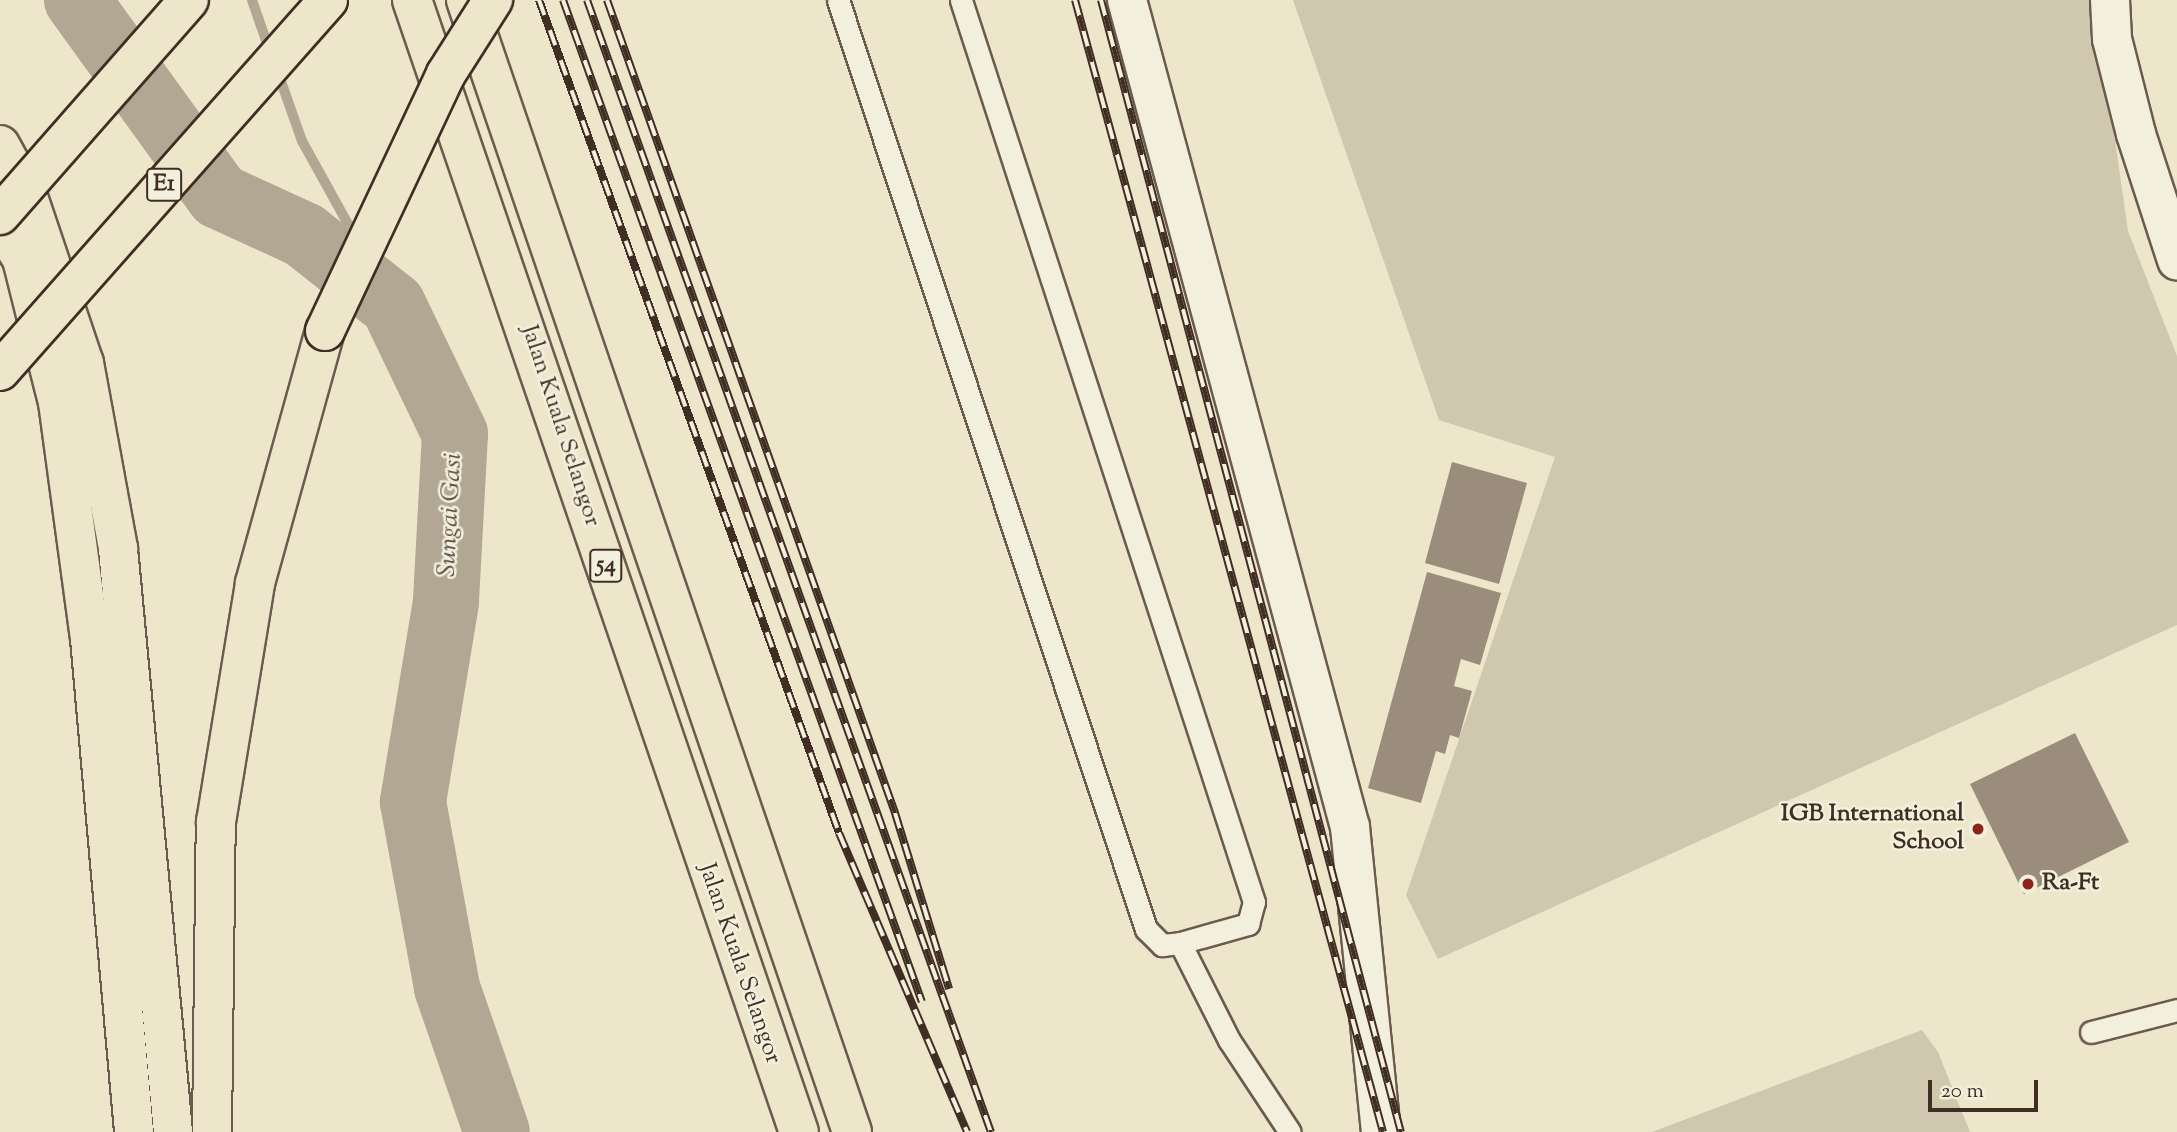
<!DOCTYPE html>
<html>
<head>
<meta charset="utf-8">
<style>
  body { margin:0 }
  #map { position:relative; width:2177px; height:1132px; overflow:hidden; background:#ede6cb; font-family:"Sorts Mill Goudy",serif }
  div>[style] { position:absolute }
  .green>* { inset:0; background:#d0c7af }
  .stream>* { height:10px; margin:-5px; padding:0 5px; transform-origin:5px; border-radius:5px; background:#b2a792 }
  .river>* { height:66px; margin:-33px; padding:0 33px; transform-origin:33px; border-radius:33px; background:#b2a792 }
  .building>* { inset:0; background:#9a8d7b }
  .roads { filter:drop-shadow(2px 0 #6b5b4e) drop-shadow(-2px 0 #6b5b4e) drop-shadow(0 2px #6b5b4e) drop-shadow(0 -2px #6b5b4e) }
  .lane>* { height:21px; margin:-10.5px; padding:0 10.5px; transform-origin:10.5px; border-radius:10.5px; background:#f3efdd }
  .street>* { height:38px; margin:-19px; padding:0 19px; transform-origin:19px; border-radius:19px; background:#f3efdd }
  .secondary>* { height:38px; margin:-19px; padding:0 19px; transform-origin:19px; border-radius:19px; background:#f3efdd }
  .highway>* { height:38px; margin:-19px; padding:0 19px; transform-origin:19px; border-radius:19px; background:#ede6cb }
  .rail>* { height:8px; margin-top:-4px; transform-origin:0; background:repeating-linear-gradient(90deg,#f3efdd 0 16px,#402d24 0 32px); box-sizing:border-box; border-block:2px solid #402d24 }
  .bridges { filter:drop-shadow(2px 0 #402d24) drop-shadow(-2px 0 #402d24) drop-shadow(0 2px #402d24) drop-shadow(0 -2px #402d24) }
  .highway-bridge>* { height:38px; margin:-19px; padding:0 19px; transform-origin:19px; border-radius:19px; background:#ede6cb }
  .dots>* { width:19px; height:19px; translate:-50% -50%; box-sizing:border-box; border:4px solid #f3efdd; border-radius:50% }
  span { translate:-50% -50%; white-space:nowrap; text-align:center; line-height:1.15; -webkit-text-stroke:5px #f3efdd; paint-order:stroke }
  .shield-label span { padding:2px 5px; background:#f3efdd; border:2px solid; border-radius:5px; -webkit-text-stroke-width:0 }
  .shield-label { font-size:23px; color:#402d24; font-weight:700 }
  .street-label { font-size:24px; color:#402d24 }
  .poi-label { font-size:24px; color:#402d24; font-weight:700 }
  .right { translate:-100% -50%; text-align:right }
  .left { translate:0 -50%; text-align:left }
  .water-label { font-size:26px; color:#5c4c40; font-style:italic }
  .scale { position:absolute; left:1928px; top:1080px; width:110px; height:32px; box-sizing:border-box; border:4px solid #402d24; border-top:0; padding-left:9px; font-size:21px; line-height:24px; white-space:nowrap; color:#402d24; -webkit-text-stroke:5px #f3efdd; paint-order:stroke }
</style>
</head>
<body>
<div id="map">
  <div class="green">
    <div style="clip-path:polygon(1293px 0,2095px 0,2128px 231px,2177px 356px,2177px 625px,1438px 959px,1406px 895px,1555px 457px,1439px 420px)"></div>
    <div style="clip-path:polygon(1922px 1030px,1938px 1052px,1970px 1132px,1652px 1132px)"></div>
  </div>
  <div class="stream">
    <div style="left:252px;top:0;width:55px;rotate:70.9deg"></div>
    <div style="left:277px;top:70px;width:75px;rotate:70.6deg"></div>
    <div style="left:302px;top:141px;width:115px;rotate:61deg"></div>
    <div style="left:367px;top:259px;width:53px;rotate:60.5deg"></div>
  </div>
  <div class="river">
    <div style="left:77px;top:0;width:242px;rotate:54.1deg"></div>
    <div style="left:219px;top:196px;width:94px;rotate:24.6deg"></div>
    <div style="left:304px;top:235px;width:113px;rotate:38.2deg"></div>
    <div style="left:393px;top:305px;width:143px;rotate:64.3deg"></div>
    <div style="left:455px;top:434px;width:168px;rotate:93.1deg"></div>
    <div style="left:446px;top:602px;width:203px;rotate:99.4deg"></div>
    <div style="left:413px;top:802px;width:189px;rotate:79.6deg"></div>
    <div style="left:447px;top:988px;width:152px;rotate:70.9deg"></div>
  </div>
  <div class="building">
    <div style="clip-path:polygon(1452px 462px,1527px 483px,1499px 584px,1425px 563px)"></div>
    <div style="clip-path:polygon(1427px 572px,1501px 593px,1480px 665px,1461px 659px,1454px 686px,1472px 691px,1459px 738px,1450px 735px,1445px 754px,1436px 751px,1421px 803px,1368px 788px)"></div>
    <div style="clip-path:polygon(2075px 733px,2129px 842px,2024px 894px,1970px 784px)"></div>
  </div>
  <div class="roads">
    <div class="lane">
      <div style="left:838px;top:0;width:979px;rotate:71.66deg"></div>
      <div style="left:1146px;top:929px;width:23px;rotate:45deg"></div>
      <div style="left:1162px;top:945px;width:18px;rotate:-6deg"></div>
      <div style="left:1180px;top:943px;width:71px;rotate:-15.6deg"></div>
      <div style="left:1248px;top:924px;width:23px;rotate:-75deg"></div>
      <div style="left:1254px;top:902px;width:948px;rotate:-108deg"></div>
      <div style="left:1180px;top:943px;width:109px;rotate:63.2deg"></div>
      <div style="left:1229px;top:1040px;width:110px;rotate:56.5deg"></div>
      <div style="left:2091px;top:1032px;width:89px;rotate:-14.3deg"></div>
    </div>
    <div class="street">
      <div style="left:1127px;top:0;width:857px;rotate:74.91deg"></div>
      <div style="left:1350px;top:827px;width:307px;rotate:84.2deg"></div>
    </div>
    <div class="secondary">
      <div style="left:2110px;top:0;width:39px;rotate:87deg"></div>
      <div style="left:2112px;top:39px;width:98px;rotate:75.8deg"></div>
      <div style="left:2136px;top:134px;width:133px;rotate:72deg"></div>
    </div>
    <div class="highway">
      <div style="left:412px;top:0;width:1196px;rotate:71.13deg"></div>
      <div style="left:466px;top:0;width:1196px;rotate:71.17deg"></div>
      <div style="left:0;top:145px;width:56px;rotate:61.1deg"></div>
      <div style="left:27px;top:194px;width:178px;rotate:71.4deg"></div>
      <div style="left:84px;top:363px;width:189px;rotate:79.6deg"></div>
      <div style="left:118px;top:549px;width:586px;rotate:84.61deg"></div>
      <div style="left:0;top:224px;width:41px;rotate:57.8deg"></div>
      <div style="left:22px;top:259px;width:147px;rotate:75.9deg"></div>
      <div style="left:58px;top:402px;width:238px;rotate:82.3deg"></div>
      <div style="left:90px;top:638px;width:496px;rotate:84.9deg"></div>
      <div style="left:212px;top:1132px;width:310px;rotate:-89.3deg"></div>
      <div style="left:216px;top:822px;width:242px;rotate:-80.7deg"></div>
      <div style="left:255px;top:583px;width:262px;rotate:-74.5deg"></div>
    </div>
  </div>
  <div class="rail">
    <div style="left:539px;top:0;width:885px;rotate:70.19deg"></div>
    <div style="left:839px;top:833px;width:325px;rotate:66.8deg"></div>
    <div style="left:563px;top:0;width:1064px;rotate:70.29deg"></div>
    <div style="left:587px;top:0;width:1202px;rotate:70.36deg"></div>
    <div style="left:607px;top:0;width:863px;rotate:70.49deg"></div>
    <div style="left:895px;top:813px;width:184px;rotate:72.9deg"></div>
    <div style="left:1075px;top:0;width:1173px;rotate:74.78deg"></div>
    <div style="left:1101px;top:0;width:1171px;rotate:75.16deg"></div>
  </div>
  <div class="bridges">
    <div class="highway-bridge">
      <div style="left:0;top:215px;width:286px;rotate:-48.7deg"></div>
      <div style="left:325px;top:331px;width:284px;rotate:-64.8deg"></div>
      <div style="left:446px;top:74px;width:88px;rotate:-57.6deg"></div>
      <div style="left:0;top:371px;width:495px;rotate:-48.5deg"></div>
    </div>
  </div>
  <div class="dots">
    <div style="left:1978px;top:829px;background:#8f2418"></div>
    <div style="left:2028px;top:884px;background:#8f2418"></div>
  </div>
  <div class="shield-label">
    <span style="left:164px;top:185px">E1</span>
    <span style="left:606px;top:566px">54</span>
  </div>
  <div class="street-label">
    <span style="left:560px;top:426px;rotate:72deg">Jalan Kuala Selangor</span>
    <span style="left:739px;top:964px;rotate:71deg">Jalan Kuala Selangor</span>
  </div>
  <div class="poi-label">
    <span class="right" style="left:1964px;top:829px">IGB International<br>School</span>
    <span class="left" style="left:2042px;top:884px">Ra-Ft</span>
  </div>
  <div class="water-label">
    <span style="left:451px;top:515px;rotate:-87deg">Sungai Gasi</span>
  </div>
  <div class="scale">20 m</div>
</div>
</body>
</html>
